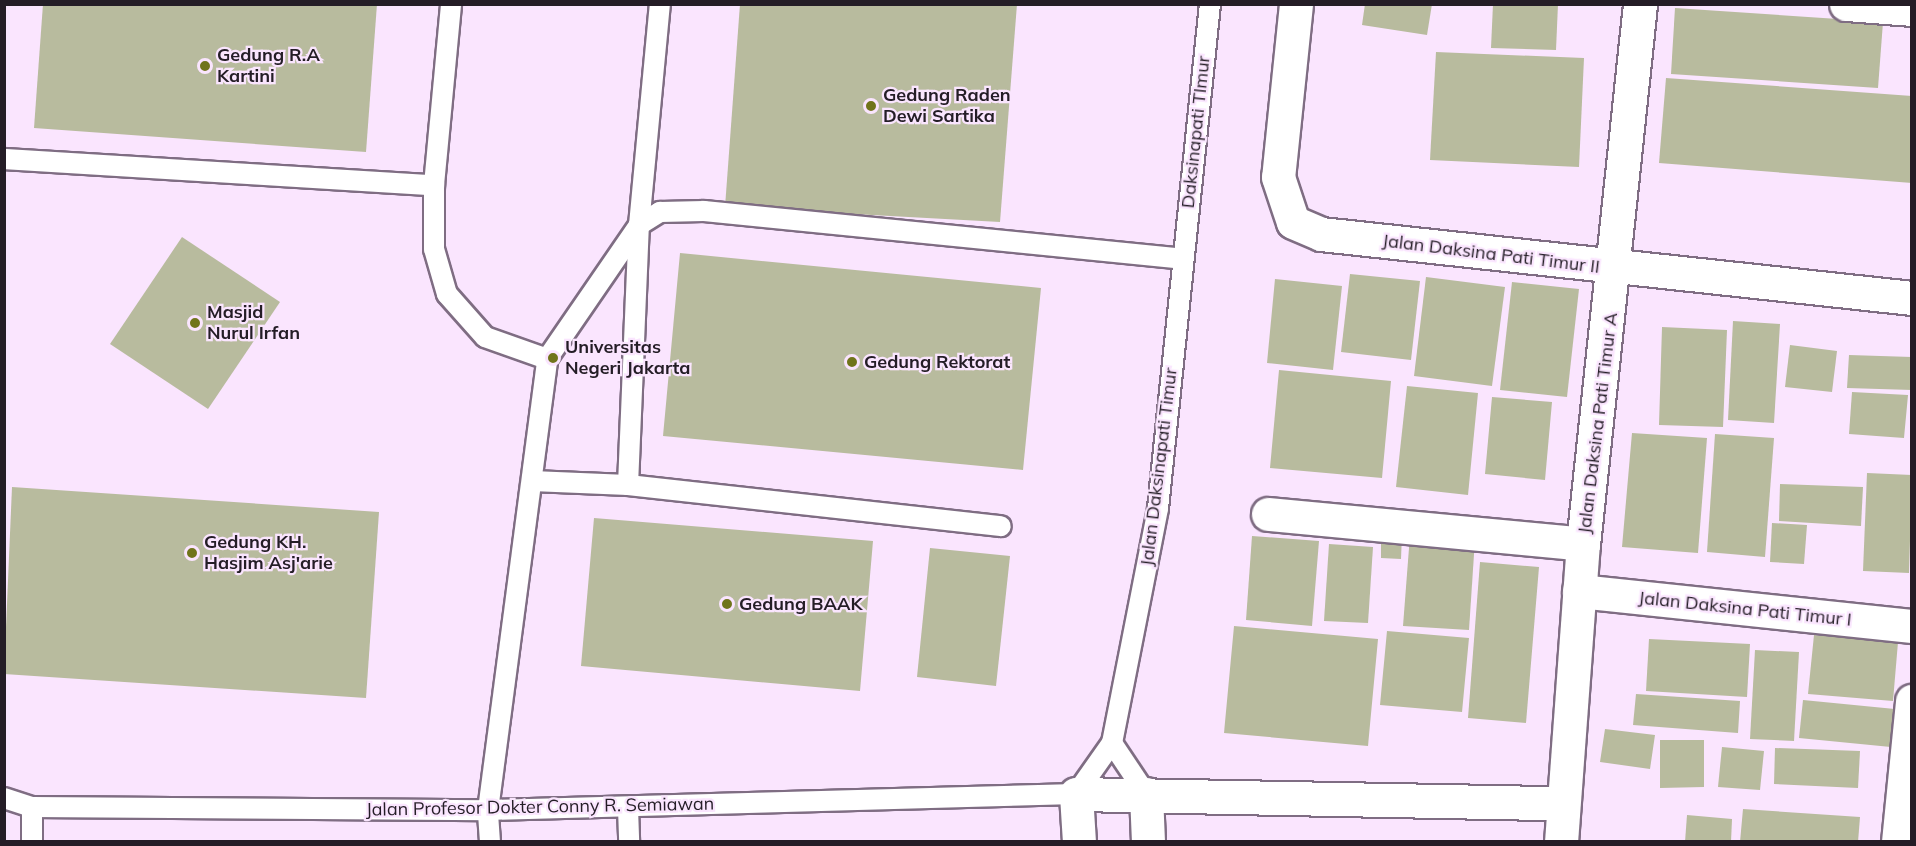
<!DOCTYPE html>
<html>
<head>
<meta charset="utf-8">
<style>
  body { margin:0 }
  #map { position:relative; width:1916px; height:846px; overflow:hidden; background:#fae5fe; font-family:Mulish,sans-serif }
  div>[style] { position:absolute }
  .building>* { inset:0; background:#b8bb9e }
  .roads { filter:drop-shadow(2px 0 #7f6d83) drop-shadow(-2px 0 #7f6d83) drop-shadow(0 2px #7f6d83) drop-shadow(0 -2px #7f6d83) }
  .service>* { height:20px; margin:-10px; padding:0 10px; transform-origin:10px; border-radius:10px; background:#fff }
  .minor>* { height:33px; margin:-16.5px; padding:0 16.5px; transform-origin:16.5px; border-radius:16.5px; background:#fff }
  .dots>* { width:16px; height:16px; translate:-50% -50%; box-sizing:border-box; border:3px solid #fae5fe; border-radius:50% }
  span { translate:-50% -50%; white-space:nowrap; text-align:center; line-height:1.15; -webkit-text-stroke:4.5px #fae5fe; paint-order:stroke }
  .poi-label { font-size:18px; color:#241d26; font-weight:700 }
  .left { translate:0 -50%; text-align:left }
  .street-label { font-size:18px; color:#241d26 }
  .frame { position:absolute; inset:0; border:6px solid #241d26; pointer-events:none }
</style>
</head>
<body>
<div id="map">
  <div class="building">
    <div style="clip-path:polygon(43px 4px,377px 4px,366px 152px,34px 128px)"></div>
    <div style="clip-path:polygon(740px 4px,1017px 4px,1000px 222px,725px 207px)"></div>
    <div style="clip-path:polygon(1365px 4px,1432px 4px,1427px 35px,1362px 25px)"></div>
    <div style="clip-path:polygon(1493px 4px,1558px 4px,1556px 50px,1491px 48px)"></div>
    <div style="clip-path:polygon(1675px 8px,1883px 22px,1878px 88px,1671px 74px)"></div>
    <div style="clip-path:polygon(1436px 52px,1584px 58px,1579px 167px,1430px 160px)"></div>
    <div style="clip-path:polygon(1666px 78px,1912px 96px,1912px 183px,1659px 163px)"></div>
    <div style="clip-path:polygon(182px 237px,280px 302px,208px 409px,110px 344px)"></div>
    <div style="clip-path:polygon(680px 253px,1041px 288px,1023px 470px,663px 436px)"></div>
    <div style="clip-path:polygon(1350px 274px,1420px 281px,1411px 360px,1341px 352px)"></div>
    <div style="clip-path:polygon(1426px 277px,1505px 287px,1492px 386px,1414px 376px)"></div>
    <div style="clip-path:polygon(1275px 279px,1342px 286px,1333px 370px,1267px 363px)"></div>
    <div style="clip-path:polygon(1512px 282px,1579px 289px,1567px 397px,1500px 390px)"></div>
    <div style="clip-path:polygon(1733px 321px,1780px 324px,1774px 423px,1728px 420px)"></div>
    <div style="clip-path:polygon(1662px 327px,1727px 330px,1723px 427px,1659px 425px)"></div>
    <div style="clip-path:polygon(1790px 345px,1837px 351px,1832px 392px,1785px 387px)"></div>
    <div style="clip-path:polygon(1849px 355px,1912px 357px,1912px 390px,1847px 388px)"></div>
    <div style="clip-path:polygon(1279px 370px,1391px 381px,1382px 478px,1270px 468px)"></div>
    <div style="clip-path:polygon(1407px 386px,1478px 393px,1468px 495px,1396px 487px)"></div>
    <div style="clip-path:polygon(1852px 392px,1908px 395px,1904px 438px,1849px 434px)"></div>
    <div style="clip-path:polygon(1492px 397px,1552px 402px,1545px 480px,1485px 474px)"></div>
    <div style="clip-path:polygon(1632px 433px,1707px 438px,1698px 553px,1622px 547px)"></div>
    <div style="clip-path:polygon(1715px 434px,1774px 438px,1765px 557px,1707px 552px)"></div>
    <div style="clip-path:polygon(1867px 473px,1912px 475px,1909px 573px,1863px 571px)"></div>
    <div style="clip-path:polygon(1780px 484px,1863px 487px,1861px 526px,1779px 521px)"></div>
    <div style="clip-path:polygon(12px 487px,379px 512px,366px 698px,4px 674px)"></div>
    <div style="clip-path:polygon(594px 518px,873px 541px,860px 691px,581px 666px)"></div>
    <div style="clip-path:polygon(1772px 523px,1807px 525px,1804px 564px,1770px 562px)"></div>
    <div style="clip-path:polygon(1381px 533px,1402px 534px,1401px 559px,1381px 558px)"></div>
    <div style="clip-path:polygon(1410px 535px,1475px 539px,1469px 630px,1403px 626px)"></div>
    <div style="clip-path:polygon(1252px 536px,1319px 541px,1312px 626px,1246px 620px)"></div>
    <div style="clip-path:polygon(1329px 544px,1373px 547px,1368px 623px,1324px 621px)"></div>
    <div style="clip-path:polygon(930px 548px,1010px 556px,996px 686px,917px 677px)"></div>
    <div style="clip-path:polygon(1480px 562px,1539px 567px,1526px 723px,1468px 718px)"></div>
    <div style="clip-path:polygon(1234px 626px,1378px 639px,1368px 746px,1224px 733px)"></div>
    <div style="clip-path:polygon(1387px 631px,1469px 638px,1462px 712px,1380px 705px)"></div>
    <div style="clip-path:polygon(1814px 635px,1898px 642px,1893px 701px,1808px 694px)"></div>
    <div style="clip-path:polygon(1649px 639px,1750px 644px,1747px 697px,1646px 691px)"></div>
    <div style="clip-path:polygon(1755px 650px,1799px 652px,1794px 741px,1750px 739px)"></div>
    <div style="clip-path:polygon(1636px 694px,1740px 701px,1738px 733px,1633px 725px)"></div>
    <div style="clip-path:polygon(1803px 700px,1905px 710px,1901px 748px,1799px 738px)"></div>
    <div style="clip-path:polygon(1605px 729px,1655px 735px,1650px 769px,1600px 762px)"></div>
    <div style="clip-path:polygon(1660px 740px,1704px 740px,1704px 787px,1660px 788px)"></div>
    <div style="clip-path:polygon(1722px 747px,1764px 751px,1760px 790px,1718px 787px)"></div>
    <div style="clip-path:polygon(1775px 748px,1860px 751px,1858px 788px,1774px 784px)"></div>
    <div style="clip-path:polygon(1743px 809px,1860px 817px,1858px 842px,1740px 842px)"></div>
    <div style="clip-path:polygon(1687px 815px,1732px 819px,1731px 842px,1685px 842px)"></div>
  </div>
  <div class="roads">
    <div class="service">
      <div style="left:4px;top:159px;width:431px;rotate:3.5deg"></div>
      <div style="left:434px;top:185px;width:64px;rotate:90deg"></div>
      <div style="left:434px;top:249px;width:47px;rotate:73.9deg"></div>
      <div style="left:447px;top:294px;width:57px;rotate:48.5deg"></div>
      <div style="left:485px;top:337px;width:66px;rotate:19.5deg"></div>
      <div style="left:434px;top:185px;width:182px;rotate:-84.6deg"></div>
      <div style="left:532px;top:481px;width:96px;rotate:2.4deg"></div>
      <div style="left:628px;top:485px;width:375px;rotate:6.3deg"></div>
      <div style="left:628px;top:485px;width:260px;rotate:-87.6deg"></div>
      <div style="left:639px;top:225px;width:222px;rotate:-84.6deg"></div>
      <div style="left:1112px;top:743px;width:61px;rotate:56.3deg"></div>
      <div style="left:4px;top:798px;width:29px;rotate:18deg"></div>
      <div style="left:32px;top:807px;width:456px;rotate:0.4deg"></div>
      <div style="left:488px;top:810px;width:588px;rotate:-1.56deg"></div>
      <div style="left:1076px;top:794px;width:62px;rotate:-54.8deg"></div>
      <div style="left:1112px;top:743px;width:239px;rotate:-78.9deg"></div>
      <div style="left:1158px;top:508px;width:507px;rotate:-84.11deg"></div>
      <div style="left:32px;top:807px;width:35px;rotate:90deg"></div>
      <div style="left:628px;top:808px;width:34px;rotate:88deg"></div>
      <div style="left:490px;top:842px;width:32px;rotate:-94deg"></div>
      <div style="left:488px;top:810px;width:455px;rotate:-82.5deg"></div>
      <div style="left:547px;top:359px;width:163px;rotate:-55.5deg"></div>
      <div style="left:639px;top:225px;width:25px;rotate:-32deg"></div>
      <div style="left:660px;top:212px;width:44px;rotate:-1.3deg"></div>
      <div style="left:704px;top:211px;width:481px;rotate:5.7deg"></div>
    </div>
    <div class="minor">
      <div style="left:1296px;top:4px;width:174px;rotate:95.9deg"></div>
      <div style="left:1278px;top:177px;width:47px;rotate:71.6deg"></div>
      <div style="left:1293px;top:222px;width:30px;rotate:23deg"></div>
      <div style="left:1321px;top:234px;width:594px;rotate:6.18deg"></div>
      <div style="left:1846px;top:4px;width:66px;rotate:4.3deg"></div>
      <div style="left:1268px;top:514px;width:316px;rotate:5.4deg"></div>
      <div style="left:1579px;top:591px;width:335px;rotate:6deg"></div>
      <div style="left:1146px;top:794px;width:48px;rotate:87.6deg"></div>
      <div style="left:1079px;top:842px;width:48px;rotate:-93.6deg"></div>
      <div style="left:1076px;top:794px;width:486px;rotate:1.1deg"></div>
      <div style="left:1561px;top:842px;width:299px;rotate:-85.8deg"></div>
      <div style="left:1583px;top:544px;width:543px;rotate:-83.97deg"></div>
      <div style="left:1898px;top:842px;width:142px;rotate:-84.3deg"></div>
    </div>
  </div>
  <div class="dots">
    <div style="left:205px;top:66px;background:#70741b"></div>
    <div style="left:871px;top:106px;background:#70741b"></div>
    <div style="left:195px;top:323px;background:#70741b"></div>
    <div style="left:553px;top:358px;background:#70741b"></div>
    <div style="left:852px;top:362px;background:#70741b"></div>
    <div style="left:192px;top:553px;background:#70741b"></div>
    <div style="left:727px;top:604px;background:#70741b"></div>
  </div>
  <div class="poi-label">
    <span class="left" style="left:217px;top:66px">Gedung R.A<br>Kartini</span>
    <span class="left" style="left:883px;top:106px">Gedung Raden<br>Dewi Sartika</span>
    <span class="left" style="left:207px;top:323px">Masjid<br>Nurul Irfan</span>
    <span class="left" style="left:565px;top:358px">Universitas<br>Negeri Jakarta</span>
    <span class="left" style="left:864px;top:362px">Gedung Rektorat</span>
    <span class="left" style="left:204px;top:553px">Gedung KH.<br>Hasjim Asj'arie</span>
    <span class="left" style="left:739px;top:604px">Gedung BAAK</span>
  </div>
  <div class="street-label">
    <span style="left:1196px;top:132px;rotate:-84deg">Daksinapati TImur</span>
    <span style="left:1491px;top:254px;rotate:7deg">Jalan Daksina Pati Timur II</span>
    <span style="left:1598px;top:423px;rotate:-83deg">Jalan Daksina Pati Timur A</span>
    <span style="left:1159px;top:467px;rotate:-83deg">Jalan Daksinapati Timur</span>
    <span style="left:1745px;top:609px;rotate:6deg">Jalan Daksina Pati Timur I</span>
    <span style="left:540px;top:807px;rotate:-1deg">Jalan Profesor Dokter Conny R. Semiawan</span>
  </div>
  <div class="frame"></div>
</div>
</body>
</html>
